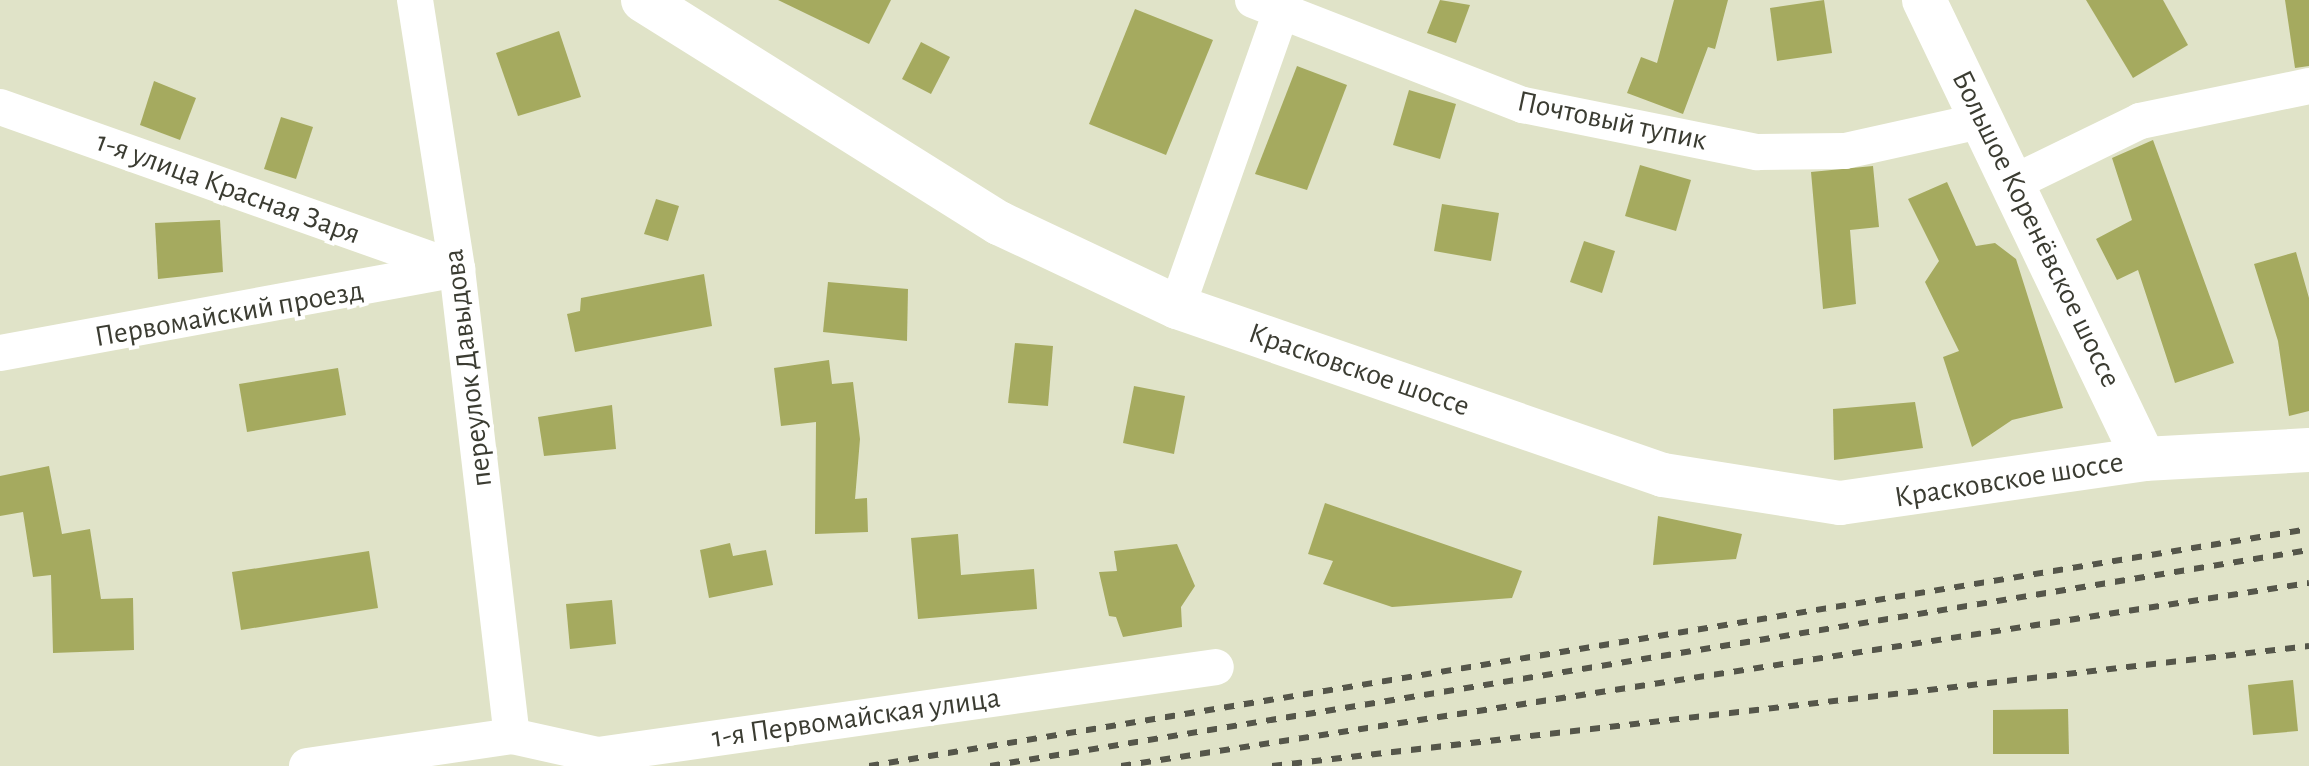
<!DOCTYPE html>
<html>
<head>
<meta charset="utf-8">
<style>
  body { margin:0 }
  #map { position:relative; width:2309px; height:766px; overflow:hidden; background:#e0e3c8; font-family:"Alegreya Sans",sans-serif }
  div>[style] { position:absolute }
  .building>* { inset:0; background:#a5aa5f }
  .street>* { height:36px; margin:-18px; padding:0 18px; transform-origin:18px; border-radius:18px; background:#fff }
  .secondary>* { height:44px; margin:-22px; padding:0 22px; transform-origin:22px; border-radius:22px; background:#fff }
  .rail>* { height:6px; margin-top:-3px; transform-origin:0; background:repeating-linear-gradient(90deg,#55564a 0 10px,transparent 0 20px) }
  span { translate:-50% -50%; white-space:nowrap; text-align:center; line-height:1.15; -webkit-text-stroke:8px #fff; paint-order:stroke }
  .street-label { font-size:30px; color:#3b3c32 }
</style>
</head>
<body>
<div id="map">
  <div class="building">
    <div style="clip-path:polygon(778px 0,891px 0,869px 44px)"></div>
    <div style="clip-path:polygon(1440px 0,1470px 5px,1456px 43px,1427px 33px)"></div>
    <div style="clip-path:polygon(1674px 0,1728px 0,1715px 49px,1708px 47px,1683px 114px,1627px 93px,1641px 57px,1657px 63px)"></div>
    <div style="clip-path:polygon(1824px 0,1832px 53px,1777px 61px,1770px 8px)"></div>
    <div style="clip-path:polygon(2086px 0,2163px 0,2188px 45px,2133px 78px)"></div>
    <div style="clip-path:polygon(2285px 0,2309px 0,2309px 66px,2295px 68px)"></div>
    <div style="clip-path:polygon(1135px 9px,1213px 40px,1166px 155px,1089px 124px)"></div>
    <div style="clip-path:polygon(559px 31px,581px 97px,518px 116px,496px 53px)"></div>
    <div style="clip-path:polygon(921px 42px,950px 57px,931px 94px,902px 79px)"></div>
    <div style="clip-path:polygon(1297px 66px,1347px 85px,1307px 190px,1255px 174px)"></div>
    <div style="clip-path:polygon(154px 81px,196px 98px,180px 140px,140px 125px)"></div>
    <div style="clip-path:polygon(1409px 90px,1456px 104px,1440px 159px,1393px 145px)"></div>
    <div style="clip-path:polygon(281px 117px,313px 127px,296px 179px,264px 169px)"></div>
    <div style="clip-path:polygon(2153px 140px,2234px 363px,2175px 383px,2138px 270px,2117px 280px,2096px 239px,2132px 220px,2112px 158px)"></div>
    <div style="clip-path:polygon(1640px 165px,1691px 180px,1676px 231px,1625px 216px)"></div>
    <div style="clip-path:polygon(1873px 166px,1879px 227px,1850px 230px,1856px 304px,1823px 309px,1811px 172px)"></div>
    <div style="clip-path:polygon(1947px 182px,1976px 246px,1995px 243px,2016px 259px,2063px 408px,2012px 420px,1972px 447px,1943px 357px,1959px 351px,1925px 282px,1939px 261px,1908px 199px)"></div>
    <div style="clip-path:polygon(656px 199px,679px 206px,668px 241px,644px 234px)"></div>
    <div style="clip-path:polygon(1442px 204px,1499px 213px,1491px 261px,1434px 251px)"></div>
    <div style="clip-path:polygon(220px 220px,223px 272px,158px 279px,155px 223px)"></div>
    <div style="clip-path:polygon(1584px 241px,1615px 251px,1602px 293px,1570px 282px)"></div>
    <div style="clip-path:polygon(2296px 252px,2309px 298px,2309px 411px,2289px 416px,2278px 341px,2254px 264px)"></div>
    <div style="clip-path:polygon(704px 274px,712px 326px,575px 352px,567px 314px,580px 311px,581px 298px)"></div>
    <div style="clip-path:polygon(828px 282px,908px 289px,907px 341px,823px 332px)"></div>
    <div style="clip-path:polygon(1015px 343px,1053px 346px,1048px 406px,1008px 403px)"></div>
    <div style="clip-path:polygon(829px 360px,832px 384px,853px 382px,860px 439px,855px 499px,867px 498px,868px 532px,815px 534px,816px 422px,781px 426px,774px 368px)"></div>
    <div style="clip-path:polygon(338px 368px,346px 415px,247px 432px,239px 384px)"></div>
    <div style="clip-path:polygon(1134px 386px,1185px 396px,1174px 454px,1123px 443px)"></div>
    <div style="clip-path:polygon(1915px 402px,1923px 448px,1834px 460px,1833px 409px)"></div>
    <div style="clip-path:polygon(612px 405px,616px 449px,544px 456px,538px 417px)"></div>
    <div style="clip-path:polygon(49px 466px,62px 534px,90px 529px,101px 599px,133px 598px,134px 650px,53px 653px,51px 575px,33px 577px,23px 512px,0 516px,0 476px)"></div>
    <div style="clip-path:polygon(1325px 503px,1522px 571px,1512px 598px,1392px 607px,1323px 584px,1333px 561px,1308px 554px)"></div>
    <div style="clip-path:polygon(1658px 516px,1742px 534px,1736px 559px,1653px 565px)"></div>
    <div style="clip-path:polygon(958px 534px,961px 575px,1034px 569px,1037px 609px,918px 619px,911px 538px)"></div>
    <div style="clip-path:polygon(730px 543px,733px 556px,766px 550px,773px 585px,709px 598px,700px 550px)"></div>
    <div style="clip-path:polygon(1177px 544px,1195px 586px,1181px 607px,1182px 627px,1123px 637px,1116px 617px,1109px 616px,1099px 572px,1117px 571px,1114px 551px)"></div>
    <div style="clip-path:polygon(369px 551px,378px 608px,241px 630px,232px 572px)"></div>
    <div style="clip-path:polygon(612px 600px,616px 644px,570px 649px,566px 604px)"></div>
    <div style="clip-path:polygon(2293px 680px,2298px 731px,2253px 735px,2248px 685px)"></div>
    <div style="clip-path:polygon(2068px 709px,2069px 754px,1993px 754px,1993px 710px)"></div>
  </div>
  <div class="street">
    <div style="left:415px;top:0;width:272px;rotate:81.1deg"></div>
    <div style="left:457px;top:269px;width:470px;rotate:83.3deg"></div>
    <div style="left:1253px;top:0;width:290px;rotate:21.3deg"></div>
    <div style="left:1523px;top:105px;width:239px;rotate:11.4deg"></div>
    <div style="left:1757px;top:152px;width:88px;rotate:-0.7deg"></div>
    <div style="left:1845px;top:151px;width:143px;rotate:-12.5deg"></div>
    <div style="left:0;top:107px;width:485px;rotate:19.5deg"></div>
    <div style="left:2015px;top:182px;width:139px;rotate:-26deg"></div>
    <div style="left:2140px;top:121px;width:173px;rotate:-11.7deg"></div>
    <div style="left:1177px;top:307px;width:325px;rotate:-70.6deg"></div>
    <div style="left:0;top:353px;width:465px;rotate:-10.4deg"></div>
    <div style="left:307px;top:766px;width:207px;rotate:-8.3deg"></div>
    <div style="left:512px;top:736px;width:88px;rotate:12.5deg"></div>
    <div style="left:598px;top:755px;width:624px;rotate:-8.1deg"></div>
  </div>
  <div class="secondary">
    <div style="left:643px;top:0;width:420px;rotate:32.1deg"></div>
    <div style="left:999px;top:223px;width:197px;rotate:25.3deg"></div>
    <div style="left:1177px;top:307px;width:514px;rotate:19.07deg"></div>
    <div style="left:1663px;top:475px;width:179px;rotate:9deg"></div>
    <div style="left:1840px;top:503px;width:307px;rotate:-8.2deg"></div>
    <div style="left:2144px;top:459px;width:165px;rotate:-3.1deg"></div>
    <div style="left:1924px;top:0;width:509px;rotate:64.39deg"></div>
  </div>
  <div class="rail">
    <div style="left:869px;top:766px;width:1459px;rotate:-9.35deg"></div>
    <div style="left:990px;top:766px;width:1337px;rotate:-9.3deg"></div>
    <div style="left:1121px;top:766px;width:1202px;rotate:-8.76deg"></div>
    <div style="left:1272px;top:766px;width:1044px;rotate:-6.6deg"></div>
  </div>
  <div class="street-label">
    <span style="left:1612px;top:121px;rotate:12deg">Почтовый тупик</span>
    <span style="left:228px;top:188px;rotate:20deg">1-я улица Красная Заря</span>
    <span style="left:2036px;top:229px;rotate:64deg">Большое Коренёвское шоссе</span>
    <span style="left:229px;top:314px;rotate:-10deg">Первомайский проезд</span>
    <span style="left:468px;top:368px;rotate:-97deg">переулок Давыдова</span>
    <span style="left:1359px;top:370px;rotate:19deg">Красковское шоссе</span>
    <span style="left:2009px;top:480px;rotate:-9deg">Красковское шоссе</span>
    <span style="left:856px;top:718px;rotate:-8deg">1-я Первомайская улица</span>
  </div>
</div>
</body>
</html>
